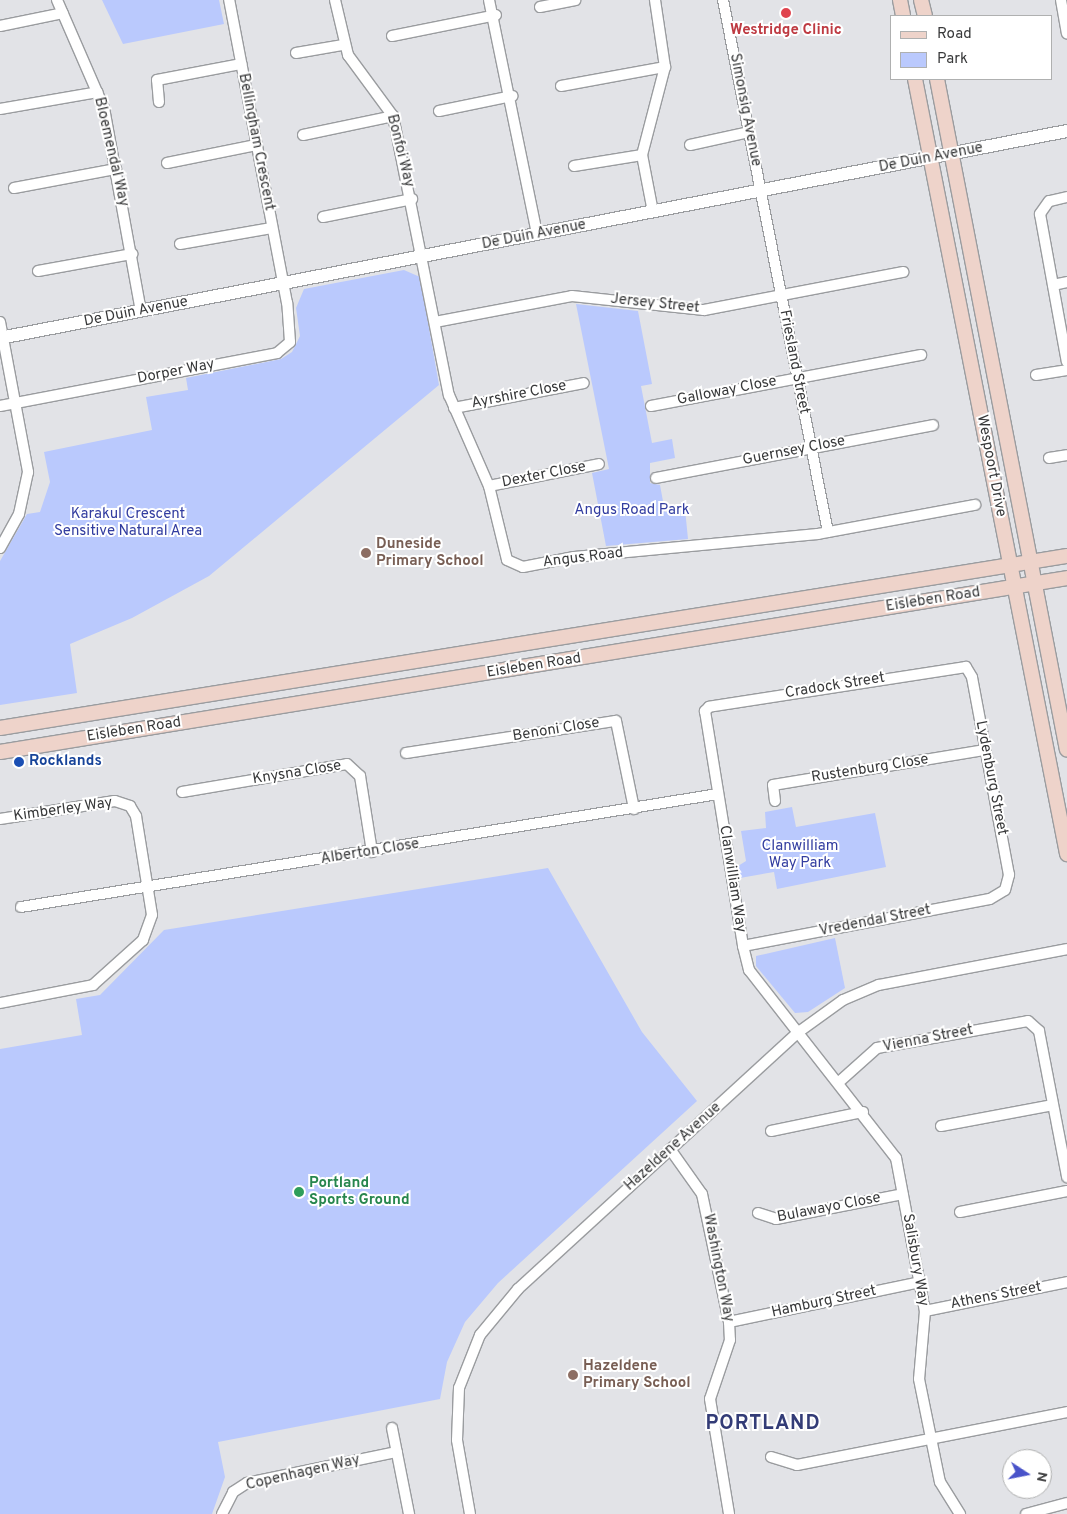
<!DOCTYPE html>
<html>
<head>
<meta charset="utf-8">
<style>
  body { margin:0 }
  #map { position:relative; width:1067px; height:1514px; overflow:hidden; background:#e2e3e7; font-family:Overpass,sans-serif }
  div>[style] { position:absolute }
  .green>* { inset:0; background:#bac9fd }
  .roads { filter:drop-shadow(1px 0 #9a9c9f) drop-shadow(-1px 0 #9a9c9f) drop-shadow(0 1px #9a9c9f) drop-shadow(0 -1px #9a9c9f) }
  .minor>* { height:10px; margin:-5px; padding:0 5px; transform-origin:5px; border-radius:5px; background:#fff }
  .tertiary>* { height:12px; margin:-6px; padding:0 6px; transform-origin:6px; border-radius:6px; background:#fff }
  .secondary>* { height:14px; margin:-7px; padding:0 7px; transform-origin:7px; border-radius:7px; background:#eed3ca }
  .dots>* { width:14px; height:14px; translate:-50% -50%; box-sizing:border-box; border:2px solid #fff; border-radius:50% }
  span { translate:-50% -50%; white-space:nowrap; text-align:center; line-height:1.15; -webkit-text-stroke:4px #fff; paint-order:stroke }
  .health-label { font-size:15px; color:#be3a42; font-weight:700 }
  .street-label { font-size:15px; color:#38393a }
  .park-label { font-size:15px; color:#323da0 }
  .education-label { font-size:15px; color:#785e54; font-weight:700 }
  .left { translate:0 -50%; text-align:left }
  .transit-label { font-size:15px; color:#164399; font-weight:700 }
  .leisure-label { font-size:15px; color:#27864d; font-weight:700 }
  .district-label { font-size:20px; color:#333c77; font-weight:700; letter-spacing:1px }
  .legend { position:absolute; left:890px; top:15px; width:162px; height:65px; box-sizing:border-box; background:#fff; border:1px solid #afb0b0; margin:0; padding:6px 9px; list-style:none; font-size:15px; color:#38393a }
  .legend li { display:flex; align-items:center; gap:10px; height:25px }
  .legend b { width:25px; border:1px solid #afb0b0 }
  .north { position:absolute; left:1002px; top:1449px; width:50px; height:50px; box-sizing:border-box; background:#fff; border:1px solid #afb0b0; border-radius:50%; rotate:101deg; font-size:14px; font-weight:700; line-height:20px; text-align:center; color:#38393a }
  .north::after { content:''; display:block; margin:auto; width:18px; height:22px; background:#4953c9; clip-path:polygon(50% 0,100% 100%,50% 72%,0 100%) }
</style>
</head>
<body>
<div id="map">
  <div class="green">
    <div style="clip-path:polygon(102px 0,219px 0,224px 24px,123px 44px)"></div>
    <div style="clip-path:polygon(404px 270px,420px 277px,439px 385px,209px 576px,132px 618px,70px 644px,77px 693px,0 705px,0 561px,27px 514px,40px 512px,50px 482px,44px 452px,152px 430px,146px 397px,188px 390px,186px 378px,281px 359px,292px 352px,300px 336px,296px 308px,304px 289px)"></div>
    <div style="clip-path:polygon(576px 304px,638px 311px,652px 384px,641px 386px,652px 443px,672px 439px,675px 458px,650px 463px,650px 483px,660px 485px,665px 512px,685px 509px,688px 539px,606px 546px,592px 473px,609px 469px)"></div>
    <div style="clip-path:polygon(792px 807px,796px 827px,875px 813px,886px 867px,777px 889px,774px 872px,740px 878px,738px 866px,746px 861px,741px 831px,766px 828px,765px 812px)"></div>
    <div style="clip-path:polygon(548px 868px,642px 1032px,697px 1101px,498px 1283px,465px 1322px,447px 1362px,440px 1399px,218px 1442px,225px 1477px,212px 1514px,0 1514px,0 1049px,82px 1035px,76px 999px,100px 995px,164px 930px)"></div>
    <div style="clip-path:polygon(835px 938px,845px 988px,808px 1012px,795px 1013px,756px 966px,756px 956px)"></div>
  </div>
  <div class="roads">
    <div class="minor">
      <div style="left:57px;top:0;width:118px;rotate:66.5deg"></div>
      <div style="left:104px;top:108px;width:206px;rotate:79.7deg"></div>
      <div style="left:335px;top:0;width:57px;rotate:76.7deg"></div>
      <div style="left:348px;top:55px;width:76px;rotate:53.6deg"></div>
      <div style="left:393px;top:116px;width:285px;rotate:78.7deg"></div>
      <div style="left:449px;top:395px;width:99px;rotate:66.3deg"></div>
      <div style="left:489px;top:486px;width:76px;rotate:76.3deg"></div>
      <div style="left:507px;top:560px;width:17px;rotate:24deg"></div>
      <div style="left:523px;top:567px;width:52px;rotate:-11.1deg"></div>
      <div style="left:574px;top:557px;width:245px;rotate:-5.4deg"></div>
      <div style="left:818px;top:534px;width:160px;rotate:-10.5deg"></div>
      <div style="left:489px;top:0;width:239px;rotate:78.4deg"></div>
      <div style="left:723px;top:0;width:542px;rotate:78.84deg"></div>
      <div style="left:1061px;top:0;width:34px;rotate:80deg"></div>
      <div style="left:540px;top:7px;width:36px;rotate:-11deg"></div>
      <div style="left:0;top:26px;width:64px;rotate:-11.7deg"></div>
      <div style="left:392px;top:36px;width:106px;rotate:-11.4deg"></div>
      <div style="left:296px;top:53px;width:48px;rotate:-9.7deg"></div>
      <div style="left:561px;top:86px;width:106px;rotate:-10.4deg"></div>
      <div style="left:159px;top:102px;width:22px;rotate:-95deg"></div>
      <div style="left:157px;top:80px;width:86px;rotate:-10.8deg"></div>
      <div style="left:0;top:109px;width:99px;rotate:-9.8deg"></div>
      <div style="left:439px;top:111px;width:75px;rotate:-11.6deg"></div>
      <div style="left:303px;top:135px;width:92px;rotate:-11.9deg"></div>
      <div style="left:690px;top:145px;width:60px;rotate:-12.4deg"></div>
      <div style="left:167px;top:163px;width:91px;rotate:-11.4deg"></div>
      <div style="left:574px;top:166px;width:69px;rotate:-9.2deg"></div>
      <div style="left:14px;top:188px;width:104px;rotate:-10.6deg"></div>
      <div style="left:1067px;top:197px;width:18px;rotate:167deg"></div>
      <div style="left:1049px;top:201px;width:16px;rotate:125deg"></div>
      <div style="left:1040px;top:214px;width:150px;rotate:79.7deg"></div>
      <div style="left:653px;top:212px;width:58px;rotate:-100.9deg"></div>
      <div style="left:642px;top:155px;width:91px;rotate:-75.4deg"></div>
      <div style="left:665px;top:67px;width:68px;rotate:-98.5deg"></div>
      <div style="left:323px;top:217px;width:91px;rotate:-11.4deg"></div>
      <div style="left:180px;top:244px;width:93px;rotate:-9.9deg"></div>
      <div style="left:38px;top:271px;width:96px;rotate:-10.3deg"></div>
      <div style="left:1053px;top:285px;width:14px;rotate:-12deg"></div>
      <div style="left:0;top:322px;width:153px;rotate:79.4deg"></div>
      <div style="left:28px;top:472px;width:43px;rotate:102.1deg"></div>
      <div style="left:19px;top:514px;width:39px;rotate:119deg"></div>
      <div style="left:435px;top:322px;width:139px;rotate:-10.7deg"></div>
      <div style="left:572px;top:296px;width:133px;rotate:6.1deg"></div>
      <div style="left:704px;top:310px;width:203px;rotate:-10.8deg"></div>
      <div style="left:1036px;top:375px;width:31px;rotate:-9deg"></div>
      <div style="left:0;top:406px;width:282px;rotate:-10.8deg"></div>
      <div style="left:277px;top:353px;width:17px;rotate:-40deg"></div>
      <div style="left:290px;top:342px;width:39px;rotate:-94deg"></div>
      <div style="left:287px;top:303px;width:309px;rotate:-100.8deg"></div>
      <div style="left:651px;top:406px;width:275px;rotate:-10.7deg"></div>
      <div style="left:454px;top:408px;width:132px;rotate:-10.9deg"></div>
      <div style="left:1049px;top:458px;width:18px;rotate:-9deg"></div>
      <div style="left:656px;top:478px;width:282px;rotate:-10.8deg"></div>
      <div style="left:489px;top:486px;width:112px;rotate:-11.3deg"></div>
      <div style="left:406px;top:753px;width:212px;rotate:-8.7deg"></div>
      <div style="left:616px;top:721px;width:90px;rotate:78.4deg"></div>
      <div style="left:182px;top:792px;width:167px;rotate:-9.6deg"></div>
      <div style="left:347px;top:764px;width:18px;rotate:43deg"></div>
      <div style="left:360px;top:776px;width:77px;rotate:81deg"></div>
      <div style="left:775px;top:801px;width:16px;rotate:-97deg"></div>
      <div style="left:773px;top:785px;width:215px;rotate:-9.4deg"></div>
      <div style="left:0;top:819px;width:116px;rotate:-8.9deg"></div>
      <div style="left:115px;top:801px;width:16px;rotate:18deg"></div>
      <div style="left:130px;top:806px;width:12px;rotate:59deg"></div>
      <div style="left:136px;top:816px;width:100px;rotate:80.8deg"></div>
      <div style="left:152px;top:915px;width:27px;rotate:110deg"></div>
      <div style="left:143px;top:940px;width:67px;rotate:138deg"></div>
      <div style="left:93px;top:985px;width:95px;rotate:169deg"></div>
      <div style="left:21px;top:907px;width:706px;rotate:-9.21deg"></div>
      <div style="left:743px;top:946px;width:251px;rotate:-10.8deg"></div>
      <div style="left:990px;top:899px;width:17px;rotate:-31deg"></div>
      <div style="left:1005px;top:890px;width:16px;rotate:-75deg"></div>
      <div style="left:1009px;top:875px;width:201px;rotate:-100.6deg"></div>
      <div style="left:972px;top:677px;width:12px;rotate:-121deg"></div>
      <div style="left:966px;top:667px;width:260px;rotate:171.2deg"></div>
      <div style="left:709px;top:707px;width:6px;rotate:135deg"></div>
      <div style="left:705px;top:711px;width:238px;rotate:80.8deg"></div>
      <div style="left:743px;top:946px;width:25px;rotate:76deg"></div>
      <div style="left:749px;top:970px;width:239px;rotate:52deg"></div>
      <div style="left:896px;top:1158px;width:156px;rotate:79.3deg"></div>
      <div style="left:925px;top:1311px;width:68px;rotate:95deg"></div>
      <div style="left:919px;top:1379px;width:105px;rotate:78.5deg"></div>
      <div style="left:940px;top:1482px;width:38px;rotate:58deg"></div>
      <div style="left:839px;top:1082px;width:51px;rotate:-41.8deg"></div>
      <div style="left:877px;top:1048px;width:153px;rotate:-10.1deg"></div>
      <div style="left:1028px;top:1021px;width:15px;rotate:42deg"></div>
      <div style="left:1039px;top:1031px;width:149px;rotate:79.1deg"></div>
      <div style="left:941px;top:1126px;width:114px;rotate:-10.6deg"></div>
      <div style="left:771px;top:1131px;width:94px;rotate:-11.7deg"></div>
      <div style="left:670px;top:1149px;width:55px;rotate:54.6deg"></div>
      <div style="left:702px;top:1194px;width:131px;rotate:78.1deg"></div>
      <div style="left:729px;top:1322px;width:18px;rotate:87deg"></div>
      <div style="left:730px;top:1340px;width:62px;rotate:108.7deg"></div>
      <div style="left:710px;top:1399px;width:117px;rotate:80.6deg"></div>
      <div style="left:960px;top:1212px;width:109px;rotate:-11.1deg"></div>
      <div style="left:758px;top:1213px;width:19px;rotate:18deg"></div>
      <div style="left:776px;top:1219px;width:129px;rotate:-11.1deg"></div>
      <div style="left:925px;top:1311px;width:145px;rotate:-11.5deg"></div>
      <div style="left:729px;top:1322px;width:195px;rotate:-11.8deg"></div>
      <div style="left:392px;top:1428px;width:88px;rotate:78.8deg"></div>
      <div style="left:771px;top:1457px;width:27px;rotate:17deg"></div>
      <div style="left:797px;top:1465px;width:275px;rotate:-11.1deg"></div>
      <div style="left:222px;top:1514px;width:25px;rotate:-63deg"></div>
      <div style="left:233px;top:1492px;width:17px;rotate:-33deg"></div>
      <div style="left:247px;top:1483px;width:153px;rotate:-11.7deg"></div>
      <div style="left:470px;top:1514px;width:75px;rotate:-100deg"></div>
      <div style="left:457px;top:1440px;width:52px;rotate:-87.8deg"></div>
      <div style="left:459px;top:1388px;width:57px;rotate:-68.4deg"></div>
      <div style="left:480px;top:1335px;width:60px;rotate:-50.4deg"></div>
      <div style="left:518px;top:1289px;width:382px;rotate:-42.5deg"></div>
      <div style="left:800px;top:1031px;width:53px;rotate:-35.8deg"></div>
      <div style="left:843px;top:1000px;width:39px;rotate:-23deg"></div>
      <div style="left:879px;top:985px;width:191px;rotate:-10.8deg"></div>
      <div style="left:1026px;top:1514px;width:42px;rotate:-15deg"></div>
    </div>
    <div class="tertiary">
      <div style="left:0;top:338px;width:1087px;rotate:-10.98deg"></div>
    </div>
    <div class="secondary">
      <div style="left:900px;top:0;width:16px;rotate:79deg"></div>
      <div style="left:921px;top:0;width:16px;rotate:76deg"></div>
      <div style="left:915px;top:79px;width:790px;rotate:78.9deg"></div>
      <div style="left:937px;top:79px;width:683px;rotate:79.04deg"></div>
      <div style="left:0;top:728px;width:1081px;rotate:-9.16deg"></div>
      <div style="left:0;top:752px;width:1081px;rotate:-9.26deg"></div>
    </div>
  </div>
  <div class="dots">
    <div style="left:786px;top:13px;background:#e0444e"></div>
    <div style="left:366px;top:553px;background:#8d6e63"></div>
    <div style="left:19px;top:762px;background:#1a4fb4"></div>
    <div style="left:299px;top:1192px;background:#2e9e5b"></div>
    <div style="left:573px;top:1375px;background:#8d6e63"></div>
  </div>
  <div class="health-label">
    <span style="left:786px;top:31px">Westridge Clinic</span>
  </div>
  <div class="street-label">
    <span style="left:745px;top:110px;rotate:79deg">Simonsig Avenue</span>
    <span style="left:256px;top:142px;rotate:79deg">Bellingham Crescent</span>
    <span style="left:400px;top:151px;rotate:76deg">Bonfoi Way</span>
    <span style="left:111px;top:152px;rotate:77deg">Bloemendal Way</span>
    <span style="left:931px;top:158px;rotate:-11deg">De Duin Avenue</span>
    <span style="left:534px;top:235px;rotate:-11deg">De Duin Avenue</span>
    <span style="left:655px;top:304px;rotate:6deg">Jersey Street</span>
    <span style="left:136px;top:312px;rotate:-11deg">De Duin Avenue</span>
    <span style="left:794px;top:362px;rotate:79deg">Friesland Street</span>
    <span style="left:176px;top:372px;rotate:-11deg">Dorper Way</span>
    <span style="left:727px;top:391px;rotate:-11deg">Galloway Close</span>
    <span style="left:519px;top:395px;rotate:-11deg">Ayrshire Close</span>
    <span style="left:794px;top:451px;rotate:-11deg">Guernsey Close</span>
    <span style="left:991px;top:466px;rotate:79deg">Wespoort Drive</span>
    <span style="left:544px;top:475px;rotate:-11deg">Dexter Close</span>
    <span style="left:583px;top:558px;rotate:-7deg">Angus Road</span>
    <span style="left:933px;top:600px;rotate:-9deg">Eisleben Road</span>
    <span style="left:534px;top:666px;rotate:-9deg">Eisleben Road</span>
    <span style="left:835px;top:686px;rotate:-9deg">Cradock Street</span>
    <span style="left:134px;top:730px;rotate:-9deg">Eisleben Road</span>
    <span style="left:556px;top:730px;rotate:-9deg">Benoni Close</span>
    <span style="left:870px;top:769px;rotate:-9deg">Rustenburg Close</span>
    <span style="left:297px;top:773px;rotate:-9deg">Knysna Close</span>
    <span style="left:991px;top:778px;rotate:79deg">Lydenburg Street</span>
    <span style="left:63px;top:810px;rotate:-8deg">Kimberley Way</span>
    <span style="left:370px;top:852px;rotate:-9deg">Alberton Close</span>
    <span style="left:732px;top:879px;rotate:81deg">Clanwilliam Way</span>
    <span style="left:875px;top:921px;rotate:-11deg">Vredendal Street</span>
    <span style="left:928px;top:1039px;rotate:-11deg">Vienna Street</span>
    <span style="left:673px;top:1147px;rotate:-42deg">Hazeldene Avenue</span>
    <span style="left:829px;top:1208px;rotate:-11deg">Bulawayo Close</span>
    <span style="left:915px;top:1260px;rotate:80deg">Salisbury Way</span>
    <span style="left:718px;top:1268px;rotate:79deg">Washington Way</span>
    <span style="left:996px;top:1296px;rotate:-11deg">Athens Street</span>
    <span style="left:824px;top:1302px;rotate:-12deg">Hamburg Street</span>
    <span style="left:303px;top:1473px;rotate:-13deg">Copenhagen Way</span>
  </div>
  <div class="park-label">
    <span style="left:632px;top:511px">Angus Road Park</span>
    <span style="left:128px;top:523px">Karakul Crescent<br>Sensitive Natural Area</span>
    <span style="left:800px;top:855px">Clanwilliam<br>Way Park</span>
  </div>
  <div class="education-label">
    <span class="left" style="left:376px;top:553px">Duneside<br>Primary School</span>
    <span class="left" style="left:583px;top:1375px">Hazeldene<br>Primary School</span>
  </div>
  <div class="transit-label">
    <span class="left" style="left:29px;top:762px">Rocklands</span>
  </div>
  <div class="leisure-label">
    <span class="left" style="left:309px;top:1192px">Portland<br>Sports Ground</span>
  </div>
  <div class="district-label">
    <span style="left:763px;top:1424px">PORTLAND</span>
  </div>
  <ul class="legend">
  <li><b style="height:6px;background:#eed3ca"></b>Road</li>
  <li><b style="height:14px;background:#bac9fd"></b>Park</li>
  </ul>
  <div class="north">N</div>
</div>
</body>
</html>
